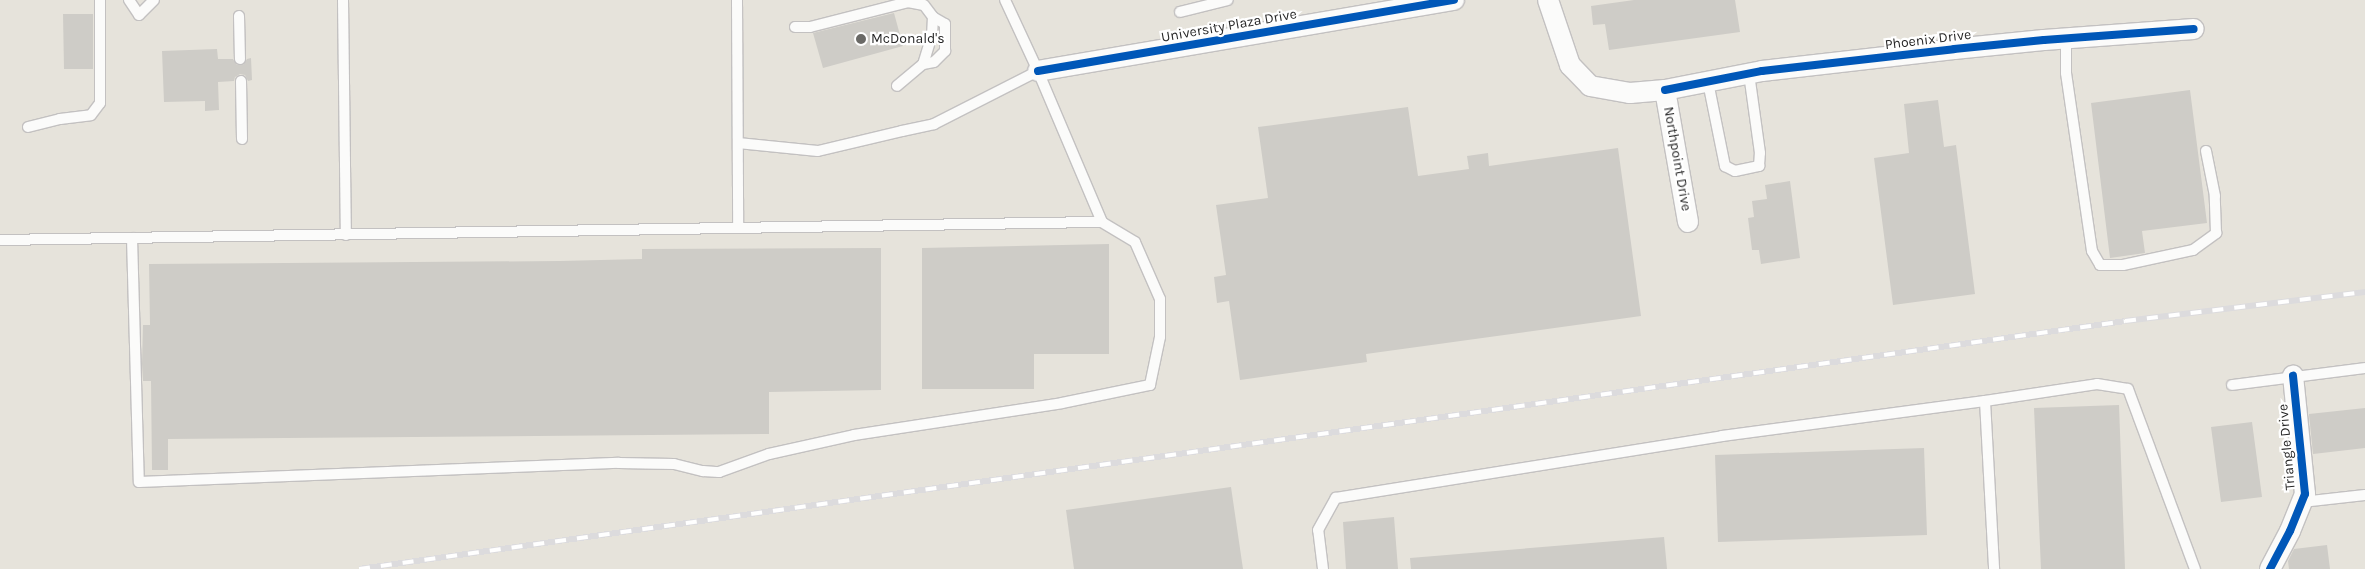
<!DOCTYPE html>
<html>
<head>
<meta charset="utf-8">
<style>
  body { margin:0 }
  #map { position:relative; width:2365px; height:569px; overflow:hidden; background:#e6e3db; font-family:Karla,sans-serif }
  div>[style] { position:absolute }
  .building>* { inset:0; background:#ceccc7 }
  .roads { filter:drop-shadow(1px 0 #c3c1c1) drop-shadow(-1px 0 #c3c1c1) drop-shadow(0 1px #c3c1c1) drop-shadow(0 -1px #c3c1c1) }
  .service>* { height:10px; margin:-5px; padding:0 5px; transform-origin:5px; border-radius:5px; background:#fbfbfa }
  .minor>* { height:20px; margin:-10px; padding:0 10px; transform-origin:10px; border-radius:10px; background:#fbfbfa }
  .rail>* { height:5.5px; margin-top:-2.75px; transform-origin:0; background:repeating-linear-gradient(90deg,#fff 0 11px,#dcdbdd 0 22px); box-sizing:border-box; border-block:1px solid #dcdbdd }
  .cycleway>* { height:8px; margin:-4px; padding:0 4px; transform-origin:4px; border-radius:4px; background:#0057b8 }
  .dots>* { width:14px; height:14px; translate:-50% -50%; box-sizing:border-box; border:2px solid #fff; border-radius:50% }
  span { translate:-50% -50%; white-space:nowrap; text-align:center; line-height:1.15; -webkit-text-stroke:4.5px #fff; paint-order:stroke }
  .street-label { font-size:14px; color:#272727 }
  .poi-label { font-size:14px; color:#272727 }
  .left { translate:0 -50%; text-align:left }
</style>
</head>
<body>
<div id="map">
  <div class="building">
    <div style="clip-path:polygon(1634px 0,1735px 0,1740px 32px,1609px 50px,1605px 24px,1593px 25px,1591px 6px)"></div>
    <div style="clip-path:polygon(894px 13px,903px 46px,823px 68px,813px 33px)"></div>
    <div style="clip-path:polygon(63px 14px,93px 14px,93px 69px,64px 69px)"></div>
    <div style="clip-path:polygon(217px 49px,218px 59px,233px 59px,237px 65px,243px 65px,247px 59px,251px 58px,252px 80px,248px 81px,245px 75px,240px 74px,235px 77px,234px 81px,218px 82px,219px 110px,205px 111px,205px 101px,164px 102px,162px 51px)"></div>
    <div style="clip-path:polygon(2190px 90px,2207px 223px,2142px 231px,2145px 253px,2110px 258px,2091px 103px)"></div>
    <div style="clip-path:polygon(1938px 100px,1944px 147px,1956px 145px,1975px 294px,1893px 305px,1874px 158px,1909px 153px,1904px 104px)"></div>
    <div style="clip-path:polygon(1408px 107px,1418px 176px,1469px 169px,1467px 156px,1488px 153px,1489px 166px,1618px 148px,1641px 316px,1366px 354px,1367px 362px,1240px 380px,1229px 301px,1217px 303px,1214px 277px,1226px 275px,1216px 205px,1268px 198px,1258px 127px)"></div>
    <div style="clip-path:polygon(1790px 181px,1800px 258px,1761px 264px,1759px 250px,1752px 250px,1748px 218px,1754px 217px,1752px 201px,1767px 199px,1765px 185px)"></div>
    <div style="clip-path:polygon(1109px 244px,1109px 354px,1034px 354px,1034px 389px,922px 389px,922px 248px)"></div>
    <div style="clip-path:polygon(881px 248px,881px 390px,769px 392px,769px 434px,168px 439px,168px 470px,152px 470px,151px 381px,143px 381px,142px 364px,143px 325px,150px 325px,149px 264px,560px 261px,642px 259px,642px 249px)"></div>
    <div style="clip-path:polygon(2119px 405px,2125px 569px,2041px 569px,2034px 408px)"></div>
    <div style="clip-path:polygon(2365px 408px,2365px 448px,2313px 454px,2309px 414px)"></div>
    <div style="clip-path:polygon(2252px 422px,2262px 497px,2221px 502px,2211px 427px)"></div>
    <div style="clip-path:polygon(1924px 448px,1927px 535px,1718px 542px,1715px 455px)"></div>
    <div style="clip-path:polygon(1231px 487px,1243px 569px,1074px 569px,1066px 510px)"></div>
    <div style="clip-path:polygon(1394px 517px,1398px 569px,1346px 569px,1343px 522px)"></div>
    <div style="clip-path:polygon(1664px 537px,1667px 569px,1411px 569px,1410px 558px)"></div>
    <div style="clip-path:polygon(2327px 545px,2330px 569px,2289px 569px,2288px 561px,2294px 549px)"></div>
  </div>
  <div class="roads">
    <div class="service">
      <div style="left:129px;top:0;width:18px;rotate:56deg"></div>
      <div style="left:139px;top:15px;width:21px;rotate:-45deg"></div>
      <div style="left:343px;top:0;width:235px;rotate:89.3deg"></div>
      <div style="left:737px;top:0;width:228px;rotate:89.7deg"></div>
      <div style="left:1180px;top:12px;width:49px;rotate:-14deg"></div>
      <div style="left:239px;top:16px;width:43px;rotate:88.7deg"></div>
      <div style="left:795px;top:27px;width:15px"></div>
      <div style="left:810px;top:27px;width:101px;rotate:-14.3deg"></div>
      <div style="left:908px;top:2px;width:16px;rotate:11deg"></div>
      <div style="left:924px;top:5px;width:15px;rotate:53deg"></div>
      <div style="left:933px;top:17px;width:18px;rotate:93deg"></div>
      <div style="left:932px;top:35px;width:30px;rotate:107deg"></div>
      <div style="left:923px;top:64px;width:34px;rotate:140deg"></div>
      <div style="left:2066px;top:38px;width:35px;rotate:90deg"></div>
      <div style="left:2066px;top:73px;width:180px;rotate:81.7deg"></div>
      <div style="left:2092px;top:251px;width:16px;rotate:60deg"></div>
      <div style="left:2100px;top:265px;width:23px"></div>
      <div style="left:2123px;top:265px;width:72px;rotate:-12.1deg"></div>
      <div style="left:2193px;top:250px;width:29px;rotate:-36deg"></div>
      <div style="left:2216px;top:233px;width:37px;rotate:-92deg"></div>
      <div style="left:2215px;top:196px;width:46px;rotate:-101.3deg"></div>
      <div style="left:923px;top:64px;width:11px;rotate:-10deg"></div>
      <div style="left:934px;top:62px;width:16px;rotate:-45deg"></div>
      <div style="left:945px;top:51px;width:27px;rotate:-90deg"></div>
      <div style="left:945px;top:24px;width:14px;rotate:-150deg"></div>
      <div style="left:241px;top:81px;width:58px;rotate:89deg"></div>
      <div style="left:1708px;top:82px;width:86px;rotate:78.6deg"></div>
      <div style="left:1725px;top:166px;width:11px;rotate:27deg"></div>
      <div style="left:1735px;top:171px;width:25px;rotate:-12deg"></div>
      <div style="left:1759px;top:166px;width:13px;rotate:-86deg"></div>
      <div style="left:1760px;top:153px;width:80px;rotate:-97.9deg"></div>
      <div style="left:28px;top:127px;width:33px;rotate:-14deg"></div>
      <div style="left:60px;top:119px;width:31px;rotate:-7deg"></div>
      <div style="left:91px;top:115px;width:15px;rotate:-53deg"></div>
      <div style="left:100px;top:103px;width:103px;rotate:-90deg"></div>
      <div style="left:738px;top:143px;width:80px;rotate:5.7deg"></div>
      <div style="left:818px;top:151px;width:86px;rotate:-13.4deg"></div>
      <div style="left:902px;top:131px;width:33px;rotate:-12deg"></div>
      <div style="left:934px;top:124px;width:117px;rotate:-27deg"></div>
      <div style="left:132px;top:238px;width:244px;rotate:88.4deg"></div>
      <div style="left:139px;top:482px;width:480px;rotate:-2.3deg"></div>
      <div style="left:619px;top:463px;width:55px;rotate:1deg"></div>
      <div style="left:674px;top:464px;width:30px;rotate:14deg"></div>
      <div style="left:703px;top:471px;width:16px;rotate:4deg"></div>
      <div style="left:719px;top:472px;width:53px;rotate:-19.8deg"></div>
      <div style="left:769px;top:454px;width:87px;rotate:-12.6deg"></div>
      <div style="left:854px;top:435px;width:210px;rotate:-8.7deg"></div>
      <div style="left:1062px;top:403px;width:90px;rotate:-11.6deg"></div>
      <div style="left:1150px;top:385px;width:49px;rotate:-78.2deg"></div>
      <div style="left:1160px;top:337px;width:38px;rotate:-90deg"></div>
      <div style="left:1160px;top:299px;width:62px;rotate:-113.7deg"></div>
      <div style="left:1135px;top:242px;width:39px;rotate:-149deg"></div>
      <div style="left:0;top:240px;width:1102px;rotate:-0.94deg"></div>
      <div style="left:1102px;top:222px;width:164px;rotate:-113deg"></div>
      <div style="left:1038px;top:71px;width:78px;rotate:-114.9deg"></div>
      <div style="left:2232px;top:385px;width:134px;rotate:-7.3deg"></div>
      <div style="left:1985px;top:401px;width:168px;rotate:86.9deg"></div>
      <div style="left:2302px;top:502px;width:63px;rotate:-6.3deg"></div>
      <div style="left:1323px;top:569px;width:39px;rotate:-97deg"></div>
      <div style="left:1318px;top:530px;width:37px;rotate:-61deg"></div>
      <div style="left:1336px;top:498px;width:391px;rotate:-9.1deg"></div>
      <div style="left:1722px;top:436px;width:265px;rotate:-7.6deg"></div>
      <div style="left:1985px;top:401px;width:113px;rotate:-8.6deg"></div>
      <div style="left:2097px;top:384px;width:31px;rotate:9deg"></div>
      <div style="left:2128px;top:389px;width:192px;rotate:69.6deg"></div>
    </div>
    <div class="minor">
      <div style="left:1548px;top:0;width:69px;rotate:71.3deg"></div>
      <div style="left:1570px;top:65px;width:29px;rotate:46deg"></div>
      <div style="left:1590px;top:86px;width:41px;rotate:9.9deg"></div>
      <div style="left:1630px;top:93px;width:35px;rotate:-5deg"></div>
      <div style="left:1665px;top:90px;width:134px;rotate:80.1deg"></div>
      <div style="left:1038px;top:71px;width:422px;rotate:-9.7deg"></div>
      <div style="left:1665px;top:90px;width:99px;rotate:-11.1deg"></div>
      <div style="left:1762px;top:71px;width:193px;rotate:-6.5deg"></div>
      <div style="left:1954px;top:49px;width:90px;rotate:-5.7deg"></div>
      <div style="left:2044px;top:40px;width:150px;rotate:-4.2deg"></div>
      <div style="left:2270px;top:569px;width:43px;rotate:-62.2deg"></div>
      <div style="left:2290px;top:531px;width:40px;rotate:-68deg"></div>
      <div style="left:2305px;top:494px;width:119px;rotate:-95.8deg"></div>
    </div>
  </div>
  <div class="rail">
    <div style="left:359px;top:569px;width:1783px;rotate:-7.99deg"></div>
    <div style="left:2125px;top:321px;width:242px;rotate:-6.9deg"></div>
  </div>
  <div class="cycleway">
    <div style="left:1038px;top:71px;width:422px;rotate:-9.7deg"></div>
    <div style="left:1665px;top:90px;width:99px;rotate:-11.1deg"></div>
    <div style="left:1762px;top:71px;width:193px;rotate:-6.5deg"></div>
    <div style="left:1954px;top:49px;width:90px;rotate:-5.7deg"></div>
    <div style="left:2044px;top:40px;width:150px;rotate:-4.2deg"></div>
    <div style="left:2270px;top:569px;width:43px;rotate:-62.2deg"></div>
    <div style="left:2290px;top:531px;width:40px;rotate:-68deg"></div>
    <div style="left:2305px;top:494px;width:119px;rotate:-95.8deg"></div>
  </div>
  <div class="dots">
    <div style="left:861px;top:39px;background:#6a6966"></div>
  </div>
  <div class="street-label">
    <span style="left:1229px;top:26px;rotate:-10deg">University Plaza Drive</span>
    <span style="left:1928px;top:40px;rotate:-7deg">Phoenix Drive</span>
    <span style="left:1677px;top:159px;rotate:80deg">Northpoint Drive</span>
    <span style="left:2287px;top:447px;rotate:-95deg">Triangle Drive</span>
  </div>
  <div class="poi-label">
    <span class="left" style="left:871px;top:39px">McDonald's</span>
  </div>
</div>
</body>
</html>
